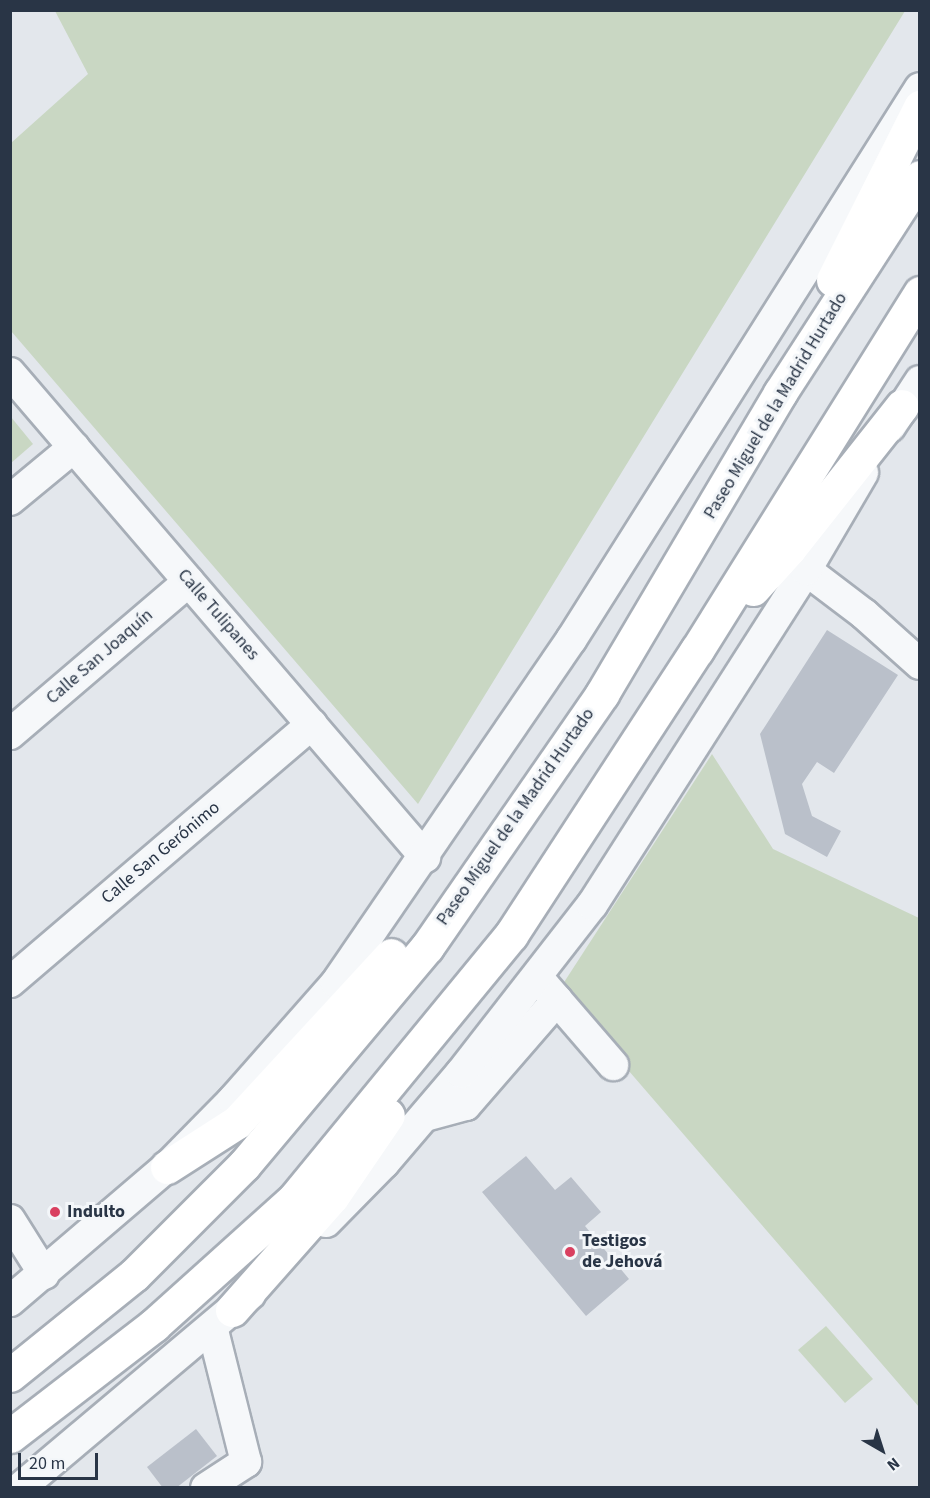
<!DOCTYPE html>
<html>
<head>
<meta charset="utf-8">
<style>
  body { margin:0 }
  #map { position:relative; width:930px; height:1498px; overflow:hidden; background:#e3e7ec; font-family:"Source Sans 3",sans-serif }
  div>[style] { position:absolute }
  .green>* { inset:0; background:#c9d7c3 }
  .building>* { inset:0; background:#bac0ca }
  .roads { filter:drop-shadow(2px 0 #a7aeb7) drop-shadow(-2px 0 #a7aeb7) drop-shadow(0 2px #a7aeb7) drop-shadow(0 -2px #a7aeb7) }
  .minor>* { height:30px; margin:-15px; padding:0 15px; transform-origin:15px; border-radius:15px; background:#f6f8fa }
  .highway>* { height:33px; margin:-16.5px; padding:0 16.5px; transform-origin:16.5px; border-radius:16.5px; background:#fff }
  .dots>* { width:16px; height:16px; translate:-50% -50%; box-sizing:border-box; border:3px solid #f3f6f9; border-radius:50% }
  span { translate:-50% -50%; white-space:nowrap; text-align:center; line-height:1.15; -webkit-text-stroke:6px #f3f6f9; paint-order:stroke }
  .street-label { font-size:18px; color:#293546 }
  .poi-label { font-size:18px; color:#293546; font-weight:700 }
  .left { translate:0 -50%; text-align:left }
  .frame { position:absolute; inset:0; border:12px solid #293546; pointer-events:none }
  .north { position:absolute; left:852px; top:1420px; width:60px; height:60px; -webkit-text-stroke:4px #f3f6f9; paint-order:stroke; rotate:141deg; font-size:16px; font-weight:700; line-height:24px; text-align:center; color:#293546 }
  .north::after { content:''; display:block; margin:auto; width:21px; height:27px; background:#293546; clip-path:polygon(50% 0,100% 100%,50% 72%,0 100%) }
  .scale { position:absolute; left:18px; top:1453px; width:80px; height:27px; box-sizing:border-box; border:3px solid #293546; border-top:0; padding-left:8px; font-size:18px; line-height:21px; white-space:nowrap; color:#293546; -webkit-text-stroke:4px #f3f6f9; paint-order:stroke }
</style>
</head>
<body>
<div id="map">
  <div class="green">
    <div style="clip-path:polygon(55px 11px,905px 11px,418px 804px,11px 331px,11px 143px,88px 74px)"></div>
    <div style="clip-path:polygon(11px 417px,33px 444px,11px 463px,10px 463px)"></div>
    <div style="clip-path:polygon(712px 754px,773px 849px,919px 918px,919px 1407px,559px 990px)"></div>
    <div style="clip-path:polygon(826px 1326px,873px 1379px,845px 1403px,798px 1350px)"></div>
  </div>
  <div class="building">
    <div style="clip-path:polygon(827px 630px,898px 675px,834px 773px,817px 762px,802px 784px,812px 816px,841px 831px,827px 857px,785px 834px,760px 734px)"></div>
    <div style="clip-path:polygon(526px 1156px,555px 1190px,571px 1177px,601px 1212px,585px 1226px,629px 1279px,586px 1316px,482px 1192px)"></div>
    <div style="clip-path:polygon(196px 1429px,217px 1456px,176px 1488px,163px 1488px,147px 1467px)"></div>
  </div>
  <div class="roads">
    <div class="minor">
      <div style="left:10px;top:373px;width:638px;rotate:49.39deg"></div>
      <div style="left:890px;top:427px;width:55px;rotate:-56.9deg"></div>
      <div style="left:10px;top:500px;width:83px;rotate:-39.6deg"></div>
      <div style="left:806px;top:570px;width:73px;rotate:37.2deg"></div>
      <div style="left:864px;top:614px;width:75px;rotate:41.8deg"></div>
      <div style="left:10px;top:734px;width:235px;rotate:-40.5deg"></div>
      <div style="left:10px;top:982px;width:397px;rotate:-40.5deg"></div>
      <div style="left:544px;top:985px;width:106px;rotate:49.2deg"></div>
      <div style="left:425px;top:1116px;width:42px;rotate:-15deg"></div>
      <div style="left:466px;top:1105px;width:139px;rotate:-49.1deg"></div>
      <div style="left:10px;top:1220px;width:64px;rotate:57.8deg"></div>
      <div style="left:326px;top:1222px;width:83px;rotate:-45.5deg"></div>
      <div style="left:384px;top:1163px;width:118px;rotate:-49.5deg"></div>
      <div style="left:461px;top:1073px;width:213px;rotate:-52.1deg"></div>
      <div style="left:592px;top:905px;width:398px;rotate:-57.4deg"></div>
      <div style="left:806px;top:570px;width:113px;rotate:-59.6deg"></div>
      <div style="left:10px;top:1301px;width:206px;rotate:-40.5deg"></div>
      <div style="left:167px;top:1167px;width:94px;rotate:-45.4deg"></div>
      <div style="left:233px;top:1100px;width:156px;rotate:-48.6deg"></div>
      <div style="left:336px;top:983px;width:416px;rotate:-55.6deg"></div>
      <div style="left:571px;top:640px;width:653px;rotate:-57.7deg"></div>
      <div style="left:20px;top:1488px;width:301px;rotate:-40.1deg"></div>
      <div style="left:206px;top:1488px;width:48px;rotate:-33deg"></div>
      <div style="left:246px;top:1462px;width:139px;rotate:-104.1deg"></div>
    </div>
    <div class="highway">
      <div style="left:833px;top:280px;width:194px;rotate:-63.3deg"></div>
      <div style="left:753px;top:589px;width:54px;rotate:-48deg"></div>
      <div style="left:789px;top:549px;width:182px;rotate:-51.7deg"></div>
      <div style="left:167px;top:1167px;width:83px;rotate:-32.7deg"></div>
      <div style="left:237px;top:1122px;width:227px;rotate:-47.3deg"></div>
      <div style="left:232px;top:1310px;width:151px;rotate:-48.5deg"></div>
      <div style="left:332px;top:1197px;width:99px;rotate:-55.7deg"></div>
      <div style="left:10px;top:1375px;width:159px;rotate:-38.9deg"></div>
      <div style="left:134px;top:1275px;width:156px;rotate:-45deg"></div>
      <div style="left:244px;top:1165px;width:285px;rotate:-50deg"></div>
      <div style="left:427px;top:947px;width:308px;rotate:-55.3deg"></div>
      <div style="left:602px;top:694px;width:350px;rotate:-59.4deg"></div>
      <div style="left:780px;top:393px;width:257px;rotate:-57.1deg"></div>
      <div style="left:10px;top:1436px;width:182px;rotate:-37.6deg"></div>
      <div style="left:154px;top:1325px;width:188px;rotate:-42deg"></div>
      <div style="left:294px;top:1199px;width:342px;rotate:-50.6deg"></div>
      <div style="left:511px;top:935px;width:340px;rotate:-56.9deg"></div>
      <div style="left:697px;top:650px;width:421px;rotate:-58deg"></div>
    </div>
  </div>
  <div class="dots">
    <div style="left:55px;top:1212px;background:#d94060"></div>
    <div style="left:570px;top:1252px;background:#d94060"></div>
  </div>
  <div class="street-label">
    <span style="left:776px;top:406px;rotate:-59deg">Paseo Miguel de la Madrid Hurtado</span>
    <span style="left:218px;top:615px;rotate:49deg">Calle Tulipanes</span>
    <span style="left:100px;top:657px;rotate:-41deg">Calle San Joaquín</span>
    <span style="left:516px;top:817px;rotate:-55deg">Paseo Miguel de la Madrid Hurtado</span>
    <span style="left:161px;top:853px;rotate:-40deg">Calle San Gerónimo</span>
  </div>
  <div class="poi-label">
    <span class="left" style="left:67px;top:1212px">Indulto</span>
    <span class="left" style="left:582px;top:1252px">Testigos<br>de Jehová</span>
  </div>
  <div class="frame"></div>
  <div class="north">N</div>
  <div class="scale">20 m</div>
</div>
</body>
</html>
